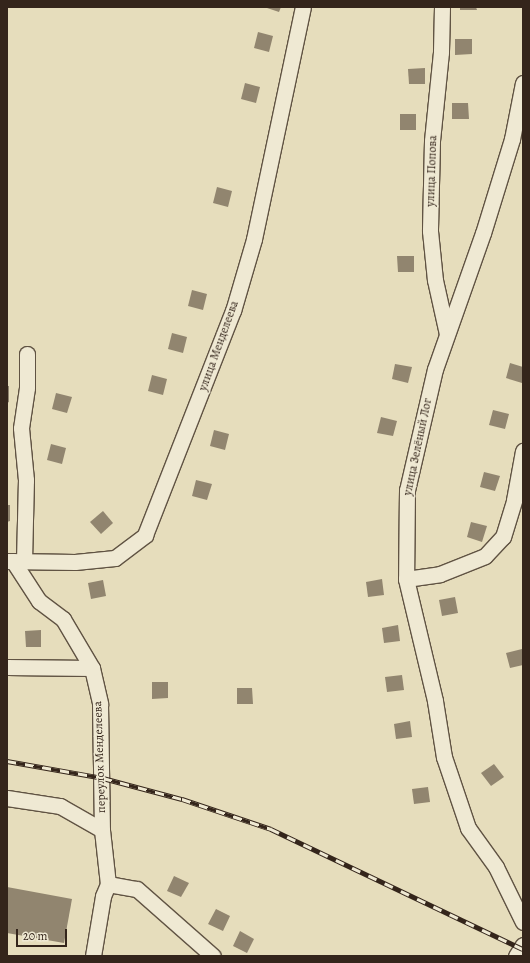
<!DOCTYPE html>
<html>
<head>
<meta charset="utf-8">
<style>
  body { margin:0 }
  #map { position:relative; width:530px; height:963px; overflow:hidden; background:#e6ddbc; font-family:Alegreya,serif }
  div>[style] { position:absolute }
  .building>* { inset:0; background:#91856f }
  .roads { filter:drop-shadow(1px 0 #605343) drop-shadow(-1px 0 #605343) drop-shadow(0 1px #605343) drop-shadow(0 -1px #605343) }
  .street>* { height:15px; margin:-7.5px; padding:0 7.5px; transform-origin:7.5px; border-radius:7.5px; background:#efe9d3 }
  .rail>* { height:4.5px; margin-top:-2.25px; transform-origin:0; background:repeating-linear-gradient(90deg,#efe9d3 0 9px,#34251b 0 18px); box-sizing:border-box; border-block:1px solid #34251b }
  span { translate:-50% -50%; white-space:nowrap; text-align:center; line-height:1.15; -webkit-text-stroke:3px #efe9d3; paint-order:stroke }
  .street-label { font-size:12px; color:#34251b }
  .frame { position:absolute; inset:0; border:8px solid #34251b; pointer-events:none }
  .scale { position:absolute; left:16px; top:929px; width:51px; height:18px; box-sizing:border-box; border:2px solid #34251b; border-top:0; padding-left:5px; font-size:12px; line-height:14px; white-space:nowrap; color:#34251b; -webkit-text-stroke:3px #efe9d3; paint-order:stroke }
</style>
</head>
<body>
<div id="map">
  <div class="building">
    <div style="clip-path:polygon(264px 7px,281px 7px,279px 12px)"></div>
    <div style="clip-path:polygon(460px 7px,476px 7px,477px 10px,460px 10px)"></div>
    <div style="clip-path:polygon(258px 32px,273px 36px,269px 52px,254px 48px)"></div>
    <div style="clip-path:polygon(455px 39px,472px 39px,472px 54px,455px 55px)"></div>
    <div style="clip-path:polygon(425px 68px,425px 84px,409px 84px,408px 69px)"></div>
    <div style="clip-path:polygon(245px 83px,260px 87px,256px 103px,241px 99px)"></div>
    <div style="clip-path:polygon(452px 103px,468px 103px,469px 119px,452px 119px)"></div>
    <div style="clip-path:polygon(400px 114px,416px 114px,416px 130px,400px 130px)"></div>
    <div style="clip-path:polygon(217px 187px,232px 191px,228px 207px,213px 203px)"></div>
    <div style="clip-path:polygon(397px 256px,414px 256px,414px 272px,398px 272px)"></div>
    <div style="clip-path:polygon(192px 290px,207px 294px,203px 310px,188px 306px)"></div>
    <div style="clip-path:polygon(172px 333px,187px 337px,183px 353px,168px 349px)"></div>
    <div style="clip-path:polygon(510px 363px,523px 367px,522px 383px,506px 378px)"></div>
    <div style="clip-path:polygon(395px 364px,412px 367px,408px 383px,392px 379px)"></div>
    <div style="clip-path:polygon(152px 375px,167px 379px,163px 395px,148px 391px)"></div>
    <div style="clip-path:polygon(7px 386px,9px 386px,9px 402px,7px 403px)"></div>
    <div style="clip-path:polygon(56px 393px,72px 397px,67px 413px,52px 409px)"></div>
    <div style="clip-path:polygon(493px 410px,509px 414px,505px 429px,489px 425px)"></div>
    <div style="clip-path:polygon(381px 417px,397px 421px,393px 436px,377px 433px)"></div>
    <div style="clip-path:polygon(214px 430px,229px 434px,225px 450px,210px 446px)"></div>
    <div style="clip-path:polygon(51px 444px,66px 448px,62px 464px,47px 460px)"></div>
    <div style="clip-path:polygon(484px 472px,500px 476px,495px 491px,480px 487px)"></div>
    <div style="clip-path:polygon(196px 480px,212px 484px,207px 500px,192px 496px)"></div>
    <div style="clip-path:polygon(7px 505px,10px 505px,10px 521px,7px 522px)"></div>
    <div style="clip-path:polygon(103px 511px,113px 523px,101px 534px,90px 522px)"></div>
    <div style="clip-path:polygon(471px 522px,487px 526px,482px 542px,467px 537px)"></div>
    <div style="clip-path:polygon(382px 579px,384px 595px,368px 597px,366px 582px)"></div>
    <div style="clip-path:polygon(103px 580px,106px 596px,91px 599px,88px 583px)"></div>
    <div style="clip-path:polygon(455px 597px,458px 613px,442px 616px,439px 600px)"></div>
    <div style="clip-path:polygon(398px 625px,400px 641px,384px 643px,382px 628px)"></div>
    <div style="clip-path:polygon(41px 630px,41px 647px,26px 647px,25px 631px)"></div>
    <div style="clip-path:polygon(522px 649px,523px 665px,510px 668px,506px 653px)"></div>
    <div style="clip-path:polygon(402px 675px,404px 690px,387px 692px,385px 677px)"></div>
    <div style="clip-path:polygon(152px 682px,168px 682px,168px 698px,152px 699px)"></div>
    <div style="clip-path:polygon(237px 688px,252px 688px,253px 704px,237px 704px)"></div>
    <div style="clip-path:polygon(410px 721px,412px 737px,396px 739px,394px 724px)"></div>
    <div style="clip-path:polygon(494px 764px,504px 777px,491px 786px,481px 773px)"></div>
    <div style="clip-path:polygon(428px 787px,430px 802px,414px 804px,412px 789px)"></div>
    <div style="clip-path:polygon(174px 876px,189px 883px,181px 897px,167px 891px)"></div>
    <div style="clip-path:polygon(7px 887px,72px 899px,64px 943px,7px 933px)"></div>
    <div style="clip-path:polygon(216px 909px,230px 916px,223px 931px,208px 924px)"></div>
    <div style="clip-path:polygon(240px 931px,254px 939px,247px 953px,233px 946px)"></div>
  </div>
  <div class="roads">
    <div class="street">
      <div style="left:442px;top:7px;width:45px;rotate:91.3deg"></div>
      <div style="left:441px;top:52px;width:89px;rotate:95.8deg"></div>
      <div style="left:432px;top:141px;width:90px;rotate:91.3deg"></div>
      <div style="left:430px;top:231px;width:49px;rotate:84.2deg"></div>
      <div style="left:435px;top:280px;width:55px;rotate:77.5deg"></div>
      <div style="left:523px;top:83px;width:57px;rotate:101.1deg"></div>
      <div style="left:512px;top:139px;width:98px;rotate:107.1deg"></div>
      <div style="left:483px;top:233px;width:144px;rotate:109.4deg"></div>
      <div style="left:435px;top:369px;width:124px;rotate:103deg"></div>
      <div style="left:407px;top:490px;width:89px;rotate:90.6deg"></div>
      <div style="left:406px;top:579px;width:125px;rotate:76.6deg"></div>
      <div style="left:435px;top:701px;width:57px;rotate:80.9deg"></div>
      <div style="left:444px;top:757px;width:75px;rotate:71.3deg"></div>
      <div style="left:468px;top:828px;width:48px;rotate:54.3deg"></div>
      <div style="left:496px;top:867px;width:61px;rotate:63.9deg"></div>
      <div style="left:7px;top:561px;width:68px;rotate:0.8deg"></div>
      <div style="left:75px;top:562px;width:40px;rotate:-5.7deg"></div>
      <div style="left:115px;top:558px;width:38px;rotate:-37deg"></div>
      <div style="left:145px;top:535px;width:241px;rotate:-68.6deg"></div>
      <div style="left:233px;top:311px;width:75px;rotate:-73.7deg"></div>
      <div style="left:254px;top:239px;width:237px;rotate:-78.1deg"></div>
      <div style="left:13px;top:561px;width:48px;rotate:57deg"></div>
      <div style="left:39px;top:601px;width:30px;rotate:37deg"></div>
      <div style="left:63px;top:619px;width:57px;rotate:59.4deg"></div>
      <div style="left:92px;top:668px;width:37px;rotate:77deg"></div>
      <div style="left:100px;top:704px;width:126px;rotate:89.1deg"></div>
      <div style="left:102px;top:830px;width:54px;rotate:83.7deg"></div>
      <div style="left:24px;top:561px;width:81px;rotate:-88.6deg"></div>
      <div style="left:26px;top:480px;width:52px;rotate:-95.5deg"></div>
      <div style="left:21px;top:428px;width:40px;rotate:-81.5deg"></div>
      <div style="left:27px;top:388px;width:34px;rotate:-90deg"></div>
      <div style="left:406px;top:579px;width:34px;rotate:-8deg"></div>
      <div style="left:440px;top:574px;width:48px;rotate:-21.8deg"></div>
      <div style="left:485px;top:556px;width:26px;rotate:-47deg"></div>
      <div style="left:503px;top:537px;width:39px;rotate:-73deg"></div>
      <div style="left:514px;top:500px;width:50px;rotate:-79.6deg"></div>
      <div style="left:7px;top:667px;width:85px;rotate:0.7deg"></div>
      <div style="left:7px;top:798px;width:54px;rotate:8.6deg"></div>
      <div style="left:60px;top:806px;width:48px;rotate:29.7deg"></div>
      <div style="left:93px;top:956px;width:61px;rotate:-80.5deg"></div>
      <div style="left:103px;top:896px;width:13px;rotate:-67deg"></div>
      <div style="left:108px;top:884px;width:29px;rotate:10deg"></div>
      <div style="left:137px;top:889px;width:101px;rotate:41.4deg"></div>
      <div style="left:516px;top:956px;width:13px;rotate:-58deg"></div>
    </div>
  </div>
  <div class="rail">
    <div style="left:7px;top:761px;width:97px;rotate:10deg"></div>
    <div style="left:103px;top:778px;width:82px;rotate:14.9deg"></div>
    <div style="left:182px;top:799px;width:94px;rotate:18.6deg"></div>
    <div style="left:271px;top:829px;width:279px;rotate:25.5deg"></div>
  </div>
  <div class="street-label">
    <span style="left:432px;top:171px;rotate:-88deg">улица Попова</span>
    <span style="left:219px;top:346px;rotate:-70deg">улица Менделеева</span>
    <span style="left:418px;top:447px;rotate:-78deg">улица Зелёный Лог</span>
    <span style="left:100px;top:757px;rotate:-92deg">переулок Менделеева</span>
  </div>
  <div class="frame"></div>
  <div class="scale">20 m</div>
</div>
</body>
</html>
